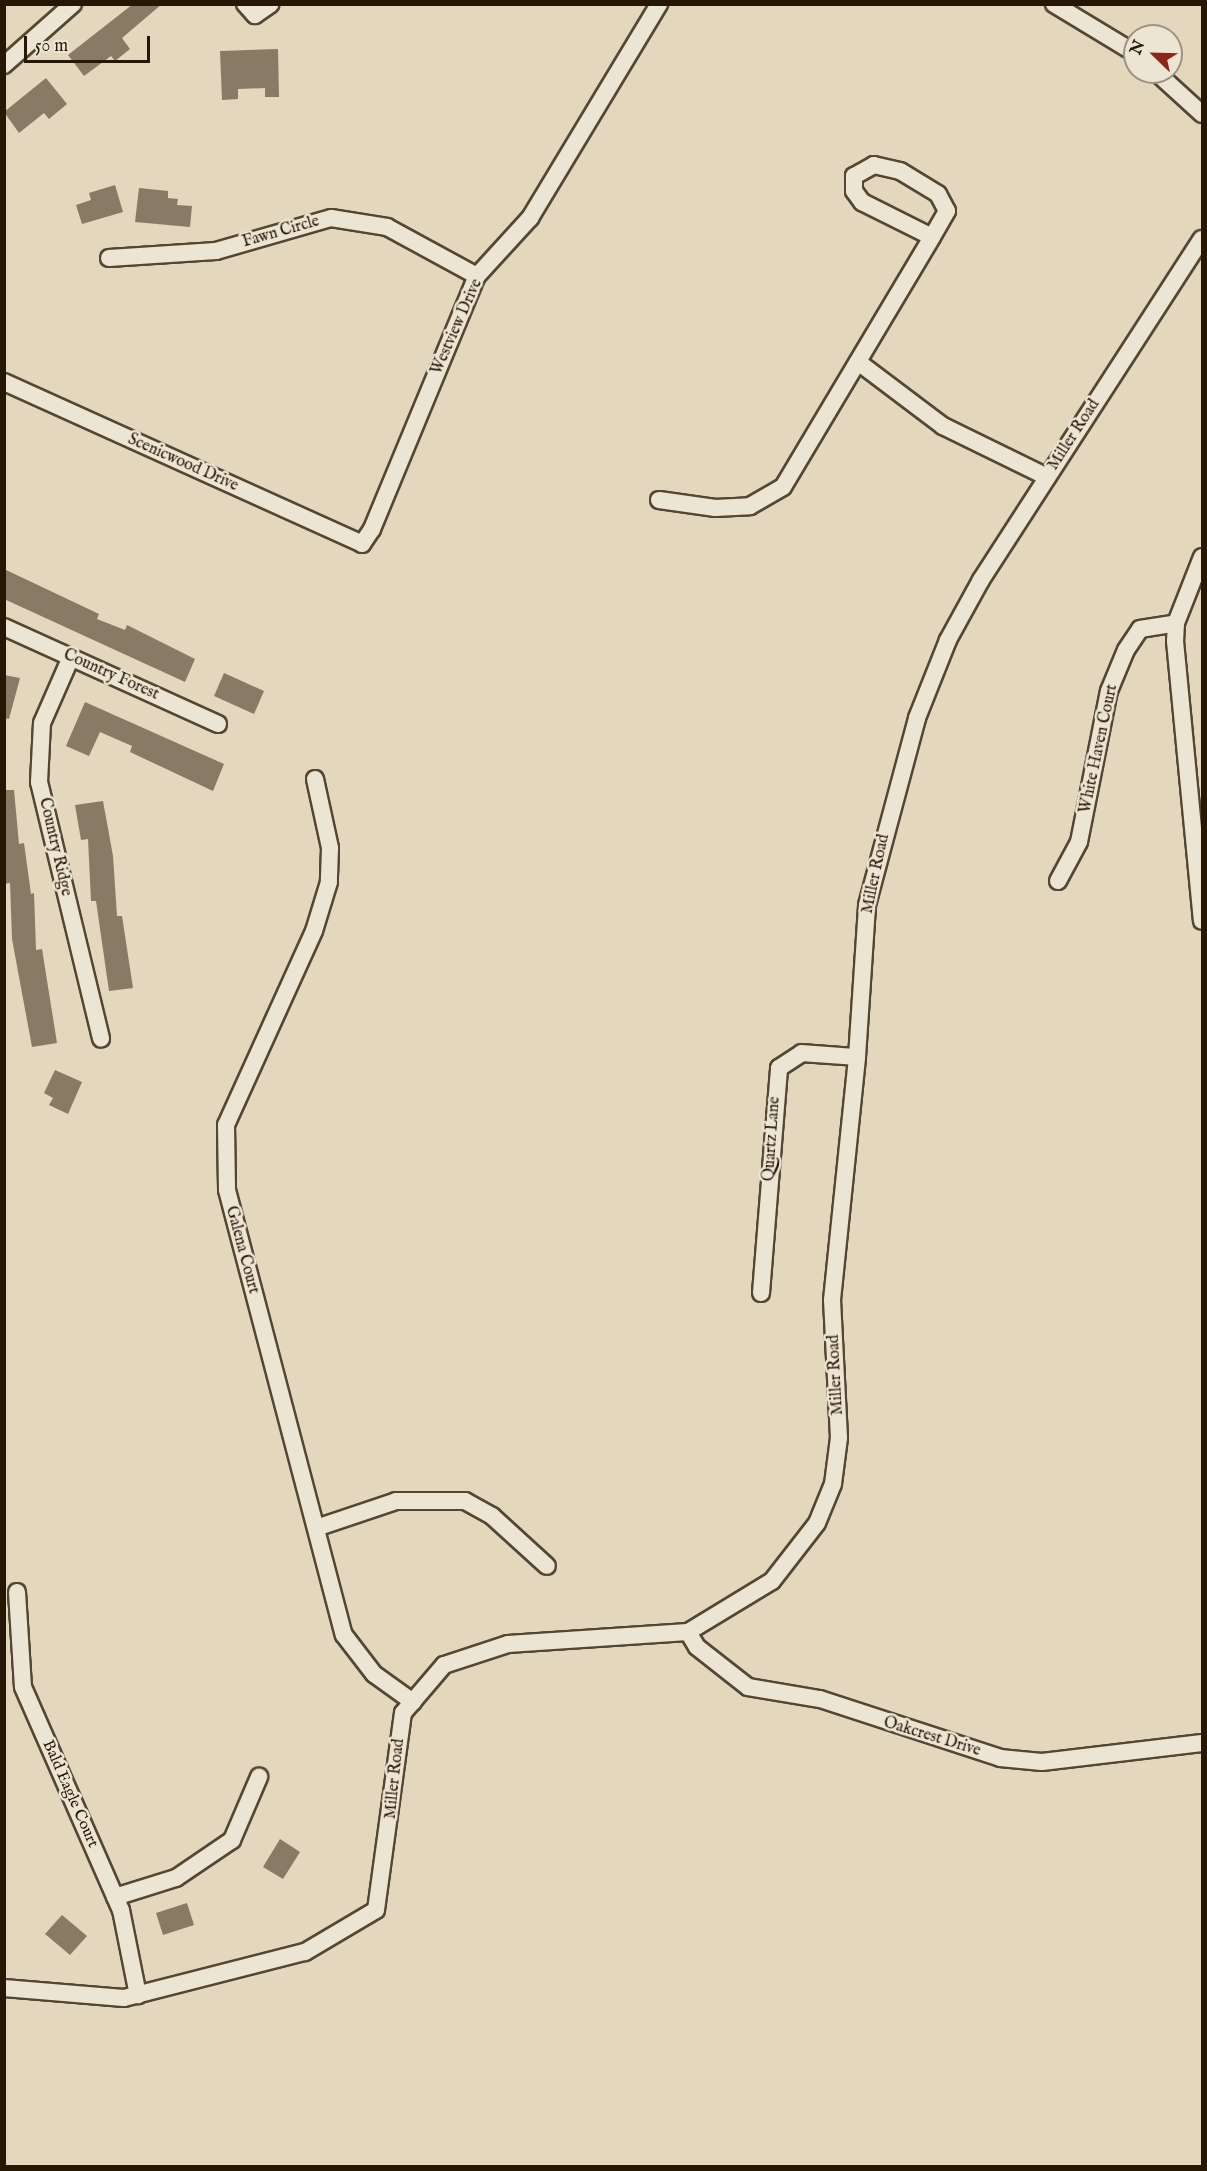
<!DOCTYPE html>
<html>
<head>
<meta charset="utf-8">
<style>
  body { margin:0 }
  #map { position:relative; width:1207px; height:2171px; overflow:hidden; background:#e3d7bd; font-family:"IM FELL English",serif }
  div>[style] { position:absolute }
  .building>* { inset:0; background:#887a64 }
  .roads { filter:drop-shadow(2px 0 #554632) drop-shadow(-2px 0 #554632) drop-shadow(0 2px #554632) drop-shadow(0 -2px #554632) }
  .minor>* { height:16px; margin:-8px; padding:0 8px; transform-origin:8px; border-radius:8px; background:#ede5d4 }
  span { translate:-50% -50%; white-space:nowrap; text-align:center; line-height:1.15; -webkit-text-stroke:5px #ede5d4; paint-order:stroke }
  .street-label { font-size:16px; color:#261604 }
  .frame { position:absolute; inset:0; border:6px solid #261604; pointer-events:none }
  .north { position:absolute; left:1123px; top:24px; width:60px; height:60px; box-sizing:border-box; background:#ede5d4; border:2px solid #9d9281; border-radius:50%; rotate:293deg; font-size:16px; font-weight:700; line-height:24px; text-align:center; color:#261604 }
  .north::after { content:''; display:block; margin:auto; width:21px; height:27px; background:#8f2418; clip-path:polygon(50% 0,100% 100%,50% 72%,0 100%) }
  .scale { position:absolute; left:24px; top:36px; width:126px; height:27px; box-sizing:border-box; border:3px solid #261604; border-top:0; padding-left:8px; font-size:18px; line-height:21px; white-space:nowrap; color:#261604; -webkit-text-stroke:4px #ede5d4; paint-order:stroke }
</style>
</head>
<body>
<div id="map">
  <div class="building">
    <div style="clip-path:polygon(133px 4px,162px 4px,122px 38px,130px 49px,115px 61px,111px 56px,84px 76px,68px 55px)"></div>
    <div style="clip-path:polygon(278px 49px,279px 97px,265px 97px,265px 88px,238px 89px,238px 99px,222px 100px,220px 51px)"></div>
    <div style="clip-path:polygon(46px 78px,67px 104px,49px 119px,44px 113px,19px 133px,4px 112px)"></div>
    <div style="clip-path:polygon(115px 185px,123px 212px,82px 224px,76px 205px,91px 200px,89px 193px)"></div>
    <div style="clip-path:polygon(139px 188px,168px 191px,168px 198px,178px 199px,177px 205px,192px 206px,190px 227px,135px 222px)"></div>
    <div style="clip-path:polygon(4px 569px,99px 614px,97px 619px,125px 630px,127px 625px,195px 659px,185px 682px,4px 599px)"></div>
    <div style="clip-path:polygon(224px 673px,264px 691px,254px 714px,214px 696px)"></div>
    <div style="clip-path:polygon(4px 675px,20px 678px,9px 719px,4px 718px)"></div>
    <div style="clip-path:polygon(85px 702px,224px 764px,213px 791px,130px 752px,132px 746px,100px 732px,89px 756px,66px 746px)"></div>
    <div style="clip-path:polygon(4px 790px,14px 790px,19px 844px,24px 843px,31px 894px,34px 893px,36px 950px,42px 949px,57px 1043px,32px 1047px,12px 939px,10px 883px,4px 884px)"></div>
    <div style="clip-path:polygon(103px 801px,113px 856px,117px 916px,122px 916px,133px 988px,109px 991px,96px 901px,91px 901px,88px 839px,81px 840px,75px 805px)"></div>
    <div style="clip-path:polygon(55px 1070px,82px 1082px,68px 1114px,49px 1105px,53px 1098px,44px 1093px)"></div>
    <div style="clip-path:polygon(280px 1839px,300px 1852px,283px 1879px,263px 1867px)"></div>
    <div style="clip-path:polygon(187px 1903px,194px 1925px,163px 1935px,156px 1913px)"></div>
    <div style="clip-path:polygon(62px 1915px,87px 1936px,70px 1955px,45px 1934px)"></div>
  </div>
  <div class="roads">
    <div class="minor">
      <div style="left:245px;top:4px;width:15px;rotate:48deg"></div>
      <div style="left:255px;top:15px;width:19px;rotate:-35deg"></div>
      <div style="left:1054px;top:4px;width:95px;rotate:31.2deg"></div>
      <div style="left:4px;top:65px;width:92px;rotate:-41.5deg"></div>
      <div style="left:1156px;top:72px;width:62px;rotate:42.4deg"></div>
      <div style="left:109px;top:258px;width:107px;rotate:-3.7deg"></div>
      <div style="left:216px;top:251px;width:120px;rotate:-16deg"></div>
      <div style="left:331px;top:218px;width:57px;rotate:9.1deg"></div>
      <div style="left:387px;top:227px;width:102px;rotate:28.6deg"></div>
      <div style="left:858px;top:362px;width:106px;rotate:37deg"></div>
      <div style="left:943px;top:426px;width:116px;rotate:26.1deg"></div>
      <div style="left:4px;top:382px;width:393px;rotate:24.3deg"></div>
      <div style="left:362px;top:544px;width:18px;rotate:-56deg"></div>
      <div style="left:372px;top:529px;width:274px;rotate:-67.5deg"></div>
      <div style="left:477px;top:276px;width:79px;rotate:-47.6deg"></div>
      <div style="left:530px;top:218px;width:250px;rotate:-58.9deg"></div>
      <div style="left:659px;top:500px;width:57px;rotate:8.1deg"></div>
      <div style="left:715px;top:508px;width:35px;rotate:-3deg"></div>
      <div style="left:750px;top:506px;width:38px;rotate:-30deg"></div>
      <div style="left:783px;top:487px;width:291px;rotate:-59.2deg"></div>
      <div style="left:932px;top:237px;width:30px;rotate:-60deg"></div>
      <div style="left:947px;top:211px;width:19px;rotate:-118deg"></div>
      <div style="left:938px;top:194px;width:44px;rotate:-148.8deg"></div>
      <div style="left:900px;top:171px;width:27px;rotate:-167deg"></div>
      <div style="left:874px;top:165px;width:23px;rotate:151deg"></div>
      <div style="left:854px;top:176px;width:15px;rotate:90deg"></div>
      <div style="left:854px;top:191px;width:14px;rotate:54deg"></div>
      <div style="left:862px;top:202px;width:78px;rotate:26.6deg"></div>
      <div style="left:1202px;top:557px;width:71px;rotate:111.5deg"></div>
      <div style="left:1176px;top:623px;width:18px;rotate:93deg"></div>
      <div style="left:1175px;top:641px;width:281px;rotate:84.5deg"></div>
      <div style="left:4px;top:627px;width:235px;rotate:24.4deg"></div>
      <div style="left:71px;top:657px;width:72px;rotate:113.7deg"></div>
      <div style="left:42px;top:723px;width:59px;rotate:92.9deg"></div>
      <div style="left:39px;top:782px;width:264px;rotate:76.4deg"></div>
      <div style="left:315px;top:779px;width:71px;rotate:77.7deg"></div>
      <div style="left:330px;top:848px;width:34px;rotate:92deg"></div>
      <div style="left:329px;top:882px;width:51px;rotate:107deg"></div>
      <div style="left:314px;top:931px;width:213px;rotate:114.4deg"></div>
      <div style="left:226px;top:1125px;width:65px;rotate:89.1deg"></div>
      <div style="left:227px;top:1190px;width:460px;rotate:75.3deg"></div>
      <div style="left:344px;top:1635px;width:49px;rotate:52.4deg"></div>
      <div style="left:374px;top:1674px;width:48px;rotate:35.7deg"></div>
      <div style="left:1058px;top:881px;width:44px;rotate:-61.7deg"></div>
      <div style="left:1079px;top:842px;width:154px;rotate:-78.8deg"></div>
      <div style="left:1109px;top:691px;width:44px;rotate:-67.5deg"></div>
      <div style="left:1126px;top:650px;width:25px;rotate:-56deg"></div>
      <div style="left:1140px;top:629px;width:36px;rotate:-9deg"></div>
      <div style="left:761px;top:1293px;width:226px;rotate:-85.4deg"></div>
      <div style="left:779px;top:1068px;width:27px;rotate:-33deg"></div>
      <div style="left:802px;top:1053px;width:55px;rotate:4.2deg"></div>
      <div style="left:316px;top:1528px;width:84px;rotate:-18.6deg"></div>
      <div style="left:396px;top:1501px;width:69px"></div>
      <div style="left:465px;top:1501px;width:31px;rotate:29deg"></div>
      <div style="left:492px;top:1516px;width:74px;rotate:42.3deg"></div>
      <div style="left:17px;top:1592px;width:95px;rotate:86.4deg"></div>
      <div style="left:23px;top:1687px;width:244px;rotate:66.3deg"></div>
      <div style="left:121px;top:1910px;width:87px;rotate:78.7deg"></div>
      <div style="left:688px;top:1632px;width:17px;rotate:59deg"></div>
      <div style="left:697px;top:1647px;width:65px;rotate:38.1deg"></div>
      <div style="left:748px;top:1687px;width:73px;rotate:9.5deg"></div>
      <div style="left:820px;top:1699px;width:189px;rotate:18.1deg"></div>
      <div style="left:1000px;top:1758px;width:42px;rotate:5.4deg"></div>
      <div style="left:1042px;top:1762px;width:161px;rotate:-6.8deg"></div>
      <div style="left:115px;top:1897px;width:64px;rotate:-17.3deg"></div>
      <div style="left:176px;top:1878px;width:68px;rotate:-34.2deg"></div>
      <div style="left:232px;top:1840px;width:69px;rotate:-66.8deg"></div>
      <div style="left:4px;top:1988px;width:120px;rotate:4.8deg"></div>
      <div style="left:124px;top:1998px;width:187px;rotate:-14.3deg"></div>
      <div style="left:305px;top:1952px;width:82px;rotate:-30.6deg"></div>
      <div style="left:376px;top:1910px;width:199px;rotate:-82.2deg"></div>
      <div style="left:403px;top:1713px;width:63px;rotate:-49.5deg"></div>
      <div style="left:444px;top:1665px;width:67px;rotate:-18.2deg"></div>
      <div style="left:508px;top:1644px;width:180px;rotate:-3.8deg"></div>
      <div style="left:688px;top:1632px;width:98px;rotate:-31.3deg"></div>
      <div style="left:772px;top:1581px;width:73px;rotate:-52.2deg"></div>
      <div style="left:817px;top:1523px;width:42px;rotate:-67.7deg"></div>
      <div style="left:833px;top:1484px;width:46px;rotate:-82.6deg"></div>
      <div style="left:839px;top:1438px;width:138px;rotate:-92.9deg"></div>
      <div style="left:832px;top:1300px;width:244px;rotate:-84.1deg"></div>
      <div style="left:857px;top:1057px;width:152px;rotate:-86.2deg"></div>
      <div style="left:867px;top:905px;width:194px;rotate:-75deg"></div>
      <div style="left:917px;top:718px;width:84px;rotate:-68.3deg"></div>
      <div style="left:948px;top:640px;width:68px;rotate:-61.2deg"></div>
      <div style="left:981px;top:580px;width:406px;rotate:-57.1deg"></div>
    </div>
  </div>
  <div class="street-label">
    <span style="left:281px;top:232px;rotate:-16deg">Fawn Circle</span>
    <span style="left:457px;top:327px;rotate:-66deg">Westview Drive</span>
    <span style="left:1074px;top:435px;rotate:-57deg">Miller Road</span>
    <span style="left:183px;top:463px;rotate:24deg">Scenicwood Drive</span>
    <span style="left:111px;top:675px;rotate:24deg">Country Forest</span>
    <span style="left:1099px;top:749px;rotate:-78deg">White Haven Court</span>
    <span style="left:55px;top:847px;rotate:77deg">Country Ridge</span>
    <span style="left:876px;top:874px;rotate:-78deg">Miller Road</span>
    <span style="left:772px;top:1139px;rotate:-86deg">Quartz Lane</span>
    <span style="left:242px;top:1250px;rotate:75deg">Galena Court</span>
    <span style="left:836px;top:1375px;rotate:-93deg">Miller Road</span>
    <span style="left:932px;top:1737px;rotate:17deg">Oakcrest Drive</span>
    <span style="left:395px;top:1779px;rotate:-84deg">Miller Road</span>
    <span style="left:70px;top:1794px;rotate:66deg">Bald Eagle Court</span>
  </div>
  <div class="frame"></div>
  <div class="north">N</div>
  <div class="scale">50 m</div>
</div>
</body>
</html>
